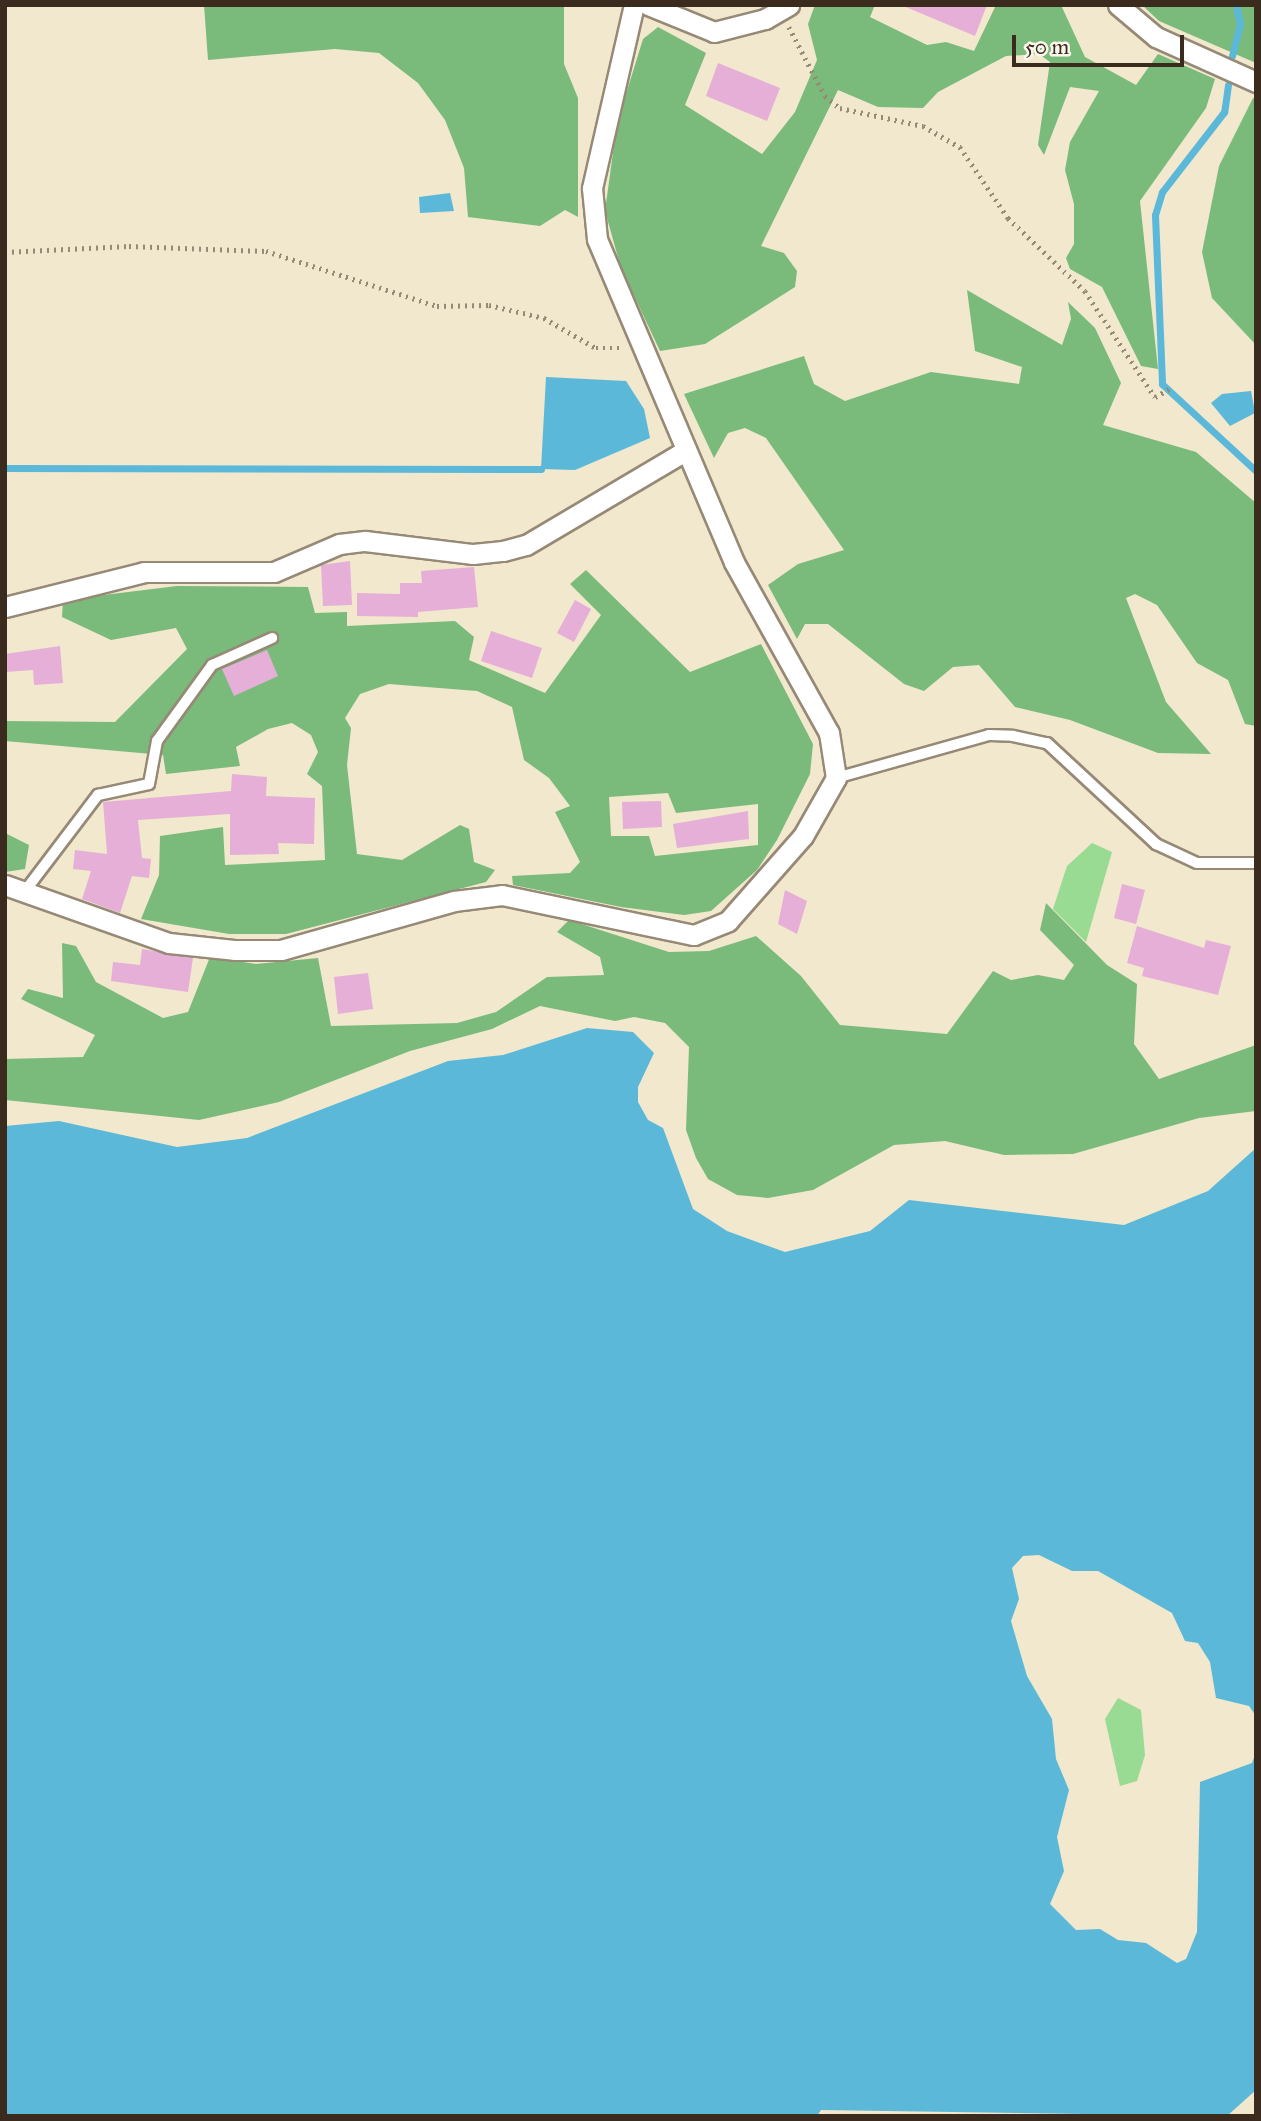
<!DOCTYPE html>
<html>
<head>
<meta charset="utf-8">
<style>
  body { margin:0 }
  #map { position:relative; width:1261px; height:2121px; overflow:hidden; background:#f1e8cd; font-family:"IM FELL Great Primer",serif }
  div>[style] { position:absolute }
  .green>* { inset:0; background:#99db92 }
  .forest>* { inset:0; background:#7abb7c }
  .water>* { inset:0; background:#5bb8d9 }
  .stream>* { height:7px; margin:-3.5px; padding:0 3.5px; transform-origin:3.5px; border-radius:3.5px; background:#5bb8d9 }
  .building>* { inset:0; background:#e6afd8 }
  .path>* { height:4.5px; margin-top:-2.25px; transform-origin:0; background:repeating-linear-gradient(90deg,#968976 0 2px,transparent 0 7px) }
  .roads { filter:drop-shadow(2px 0 #968976) drop-shadow(-2px 0 #968976) drop-shadow(0 2px #968976) drop-shadow(0 -2px #968976) }
  .lane>* { height:10px; margin:-5px; padding:0 5px; transform-origin:5px; border-radius:5px; background:#fff }
  .street>* { height:19px; margin:-9.5px; padding:0 9.5px; transform-origin:9.5px; border-radius:9.5px; background:#fff }
  span { translate:-50% -50%; white-space:nowrap; text-align:center; line-height:1.15; -webkit-text-stroke:5px #fbf7ec; paint-order:stroke }
  .frame { position:absolute; inset:0; border:7px solid #3b2a1e; pointer-events:none }
  .scale { position:absolute; left:1012px; top:35px; width:172px; height:32px; box-sizing:border-box; border:4px solid #3b2a1e; border-top:0; padding-left:9px; font-size:21px; line-height:24px; white-space:nowrap; color:#3b2a1e; -webkit-text-stroke:5px #fbf7ec; paint-order:stroke }
</style>
</head>
<body>
<div id="map">
  <div class="green">
    <div style="clip-path:polygon(1092px 843px,1112px 852px,1086px 942px,1053px 909px,1067px 866px)"></div>
    <div style="clip-path:polygon(1118px 1698px,1141px 1710px,1145px 1755px,1137px 1781px,1120px 1786px,1105px 1719px)"></div>
  </div>
  <div class="forest">
    <div style="clip-path:polygon(204px 5px,564px 5px,564px 64px,578px 98px,578px 217px,565px 210px,540px 226px,468px 217px,464px 168px,445px 120px,418px 83px,379px 53px,335px 49px,208px 60px)"></div>
    <div style="clip-path:polygon(815px 5px,875px 5px,870px 17px,927px 45px,946px 42px,974px 51px,996px 5px,1061px 5px,1085px 57px,1136px 85px,1158px 54px,1215px 79px,1206px 108px,1140px 201px,1158px 369px,1141px 366px,1102px 287px,1070px 269px,1066px 258px,1074px 244px,1074px 204px,1065px 170px,1070px 142px,1099px 91px,1070px 87px,1044px 155px,1038px 145px,1050px 62px,1039px 54px,1006px 56px,938px 92px,923px 108px,878px 107px,838px 90px,761px 246px,784px 253px,797px 271px,795px 287px,705px 344px,660px 351px,621px 268px,605px 211px,617px 123px,643px 39px,658px 27px,706px 53px,685px 105px,762px 154px,795px 112px,817px 60px,808px 24px)"></div>
    <div style="clip-path:polygon(1142px 5px,1256px 5px,1256px 63px,1159px 21px)"></div>
    <div style="clip-path:polygon(1253px 98px,1256px 99px,1256px 345px,1212px 298px,1202px 252px,1219px 166px)"></div>
    <div style="clip-path:polygon(967px 290px,1062px 345px,1071px 319px,1068px 302px,1095px 328px,1121px 383px,1103px 425px,1196px 452px,1256px 503px,1256px 726px,1245px 724px,1228px 680px,1197px 663px,1157px 605px,1135px 594px,1126px 598px,1166px 702px,1211px 754px,1158px 753px,1070px 720px,1015px 707px,979px 665px,953px 667px,924px 691px,904px 684px,828px 624px,805px 624px,797px 639px,768px 585px,798px 564px,844px 550px,766px 438px,745px 428px,728px 433px,714px 458px,684px 394px,804px 356px,814px 384px,845px 401px,931px 372px,1019px 384px,1022px 367px,975px 351px)"></div>
    <div style="clip-path:polygon(evenodd,586px 570px,690px 672px,761px 644px,813px 744px,810px 774px,777px 840px,757px 870px,711px 911px,684px 915px,621px 907px,513px 885px,512px 876px,570px 873px,580px 862px,555px 812px,570px 806px,549px 778px,524px 760px,512px 707px,477px 691px,389px 684px,360px 694px,345px 718px,351px 728px,347px 765px,357px 854px,402px 860px,460px 825px,469px 829px,474px 862px,495px 870px,486px 882px,286px 934px,229px 934px,141px 919px,159px 875px,160px 836px,223px 827px,225px 865px,325px 860px,322px 786px,307px 774px,318px 752px,311px 735px,292px 723px,268px 729px,236px 747px,240px 766px,166px 774px,163px 755px,5px 741px,5px 721px,115px 722px,187px 649px,176px 628px,111px 640px,62px 617px,63px 600px,177px 586px,308px 587px,315px 613px,347px 612px,347px 626px,455px 621px,474px 637px,469px 660px,545px 693px,601px 615px,570px 584px,586px 570px,668px 793px,676px 813px,758px 804px,758px 845px,655px 856px,649px 836px,611px 836px,609px 797px,668px 793px)"></div>
    <div style="clip-path:polygon(5px 833px,29px 845px,25px 869px,5px 872px)"></div>
    <div style="clip-path:polygon(1046px 903px,1107px 965px,1137px 984px,1134px 1044px,1159px 1079px,1256px 1045px,1256px 1111px,1199px 1118px,1073px 1154px,1004px 1155px,945px 1141px,894px 1145px,813px 1190px,768px 1198px,737px 1195px,708px 1179px,696px 1158px,686px 1130px,689px 1047px,665px 1023px,634px 1017px,615px 1021px,540px 1006px,492px 1029px,410px 1051px,279px 1102px,199px 1120px,5px 1100px,5px 1059px,83px 1057px,95px 1035px,21px 999px,28px 989px,63px 998px,62px 943px,76px 946px,96px 982px,163px 1018px,188px 1012px,210px 957px,256px 964px,318px 958px,331px 1026px,457px 1023px,496px 1012px,547px 977px,604px 975px,600px 957px,557px 932px,569px 920px,669px 952px,709px 951px,756px 936px,801px 976px,840px 1025px,947px 1034px,993px 971px,1011px 980px,1038px 975px,1064px 980px,1074px 965px,1040px 930px)"></div>
  </div>
  <div class="water">
    <div style="clip-path:polygon(450px 193px,454px 211px,420px 213px,419px 197px)"></div>
    <div style="clip-path:polygon(546px 377px,626px 381px,644px 409px,650px 438px,575px 470px,541px 469px)"></div>
    <div style="clip-path:polygon(1251px 391px,1255px 413px,1230px 426px,1211px 403px,1222px 394px)"></div>
    <div style="clip-path:polygon(587px 1028px,633px 1032px,654px 1053px,638px 1087px,638px 1102px,648px 1120px,663px 1128px,693px 1209px,727px 1231px,785px 1252px,870px 1231px,909px 1200px,1124px 1225px,1208px 1191px,1256px 1148px,1256px 1716px,1249px 1706px,1216px 1698px,1210px 1662px,1198px 1643px,1185px 1641px,1172px 1613px,1098px 1571px,1072px 1571px,1039px 1555px,1023px 1556px,1012px 1568px,1019px 1599px,1011px 1621px,1027px 1676px,1052px 1719px,1056px 1759px,1069px 1790px,1057px 1837px,1064px 1871px,1050px 1904px,1076px 1930px,1100px 1929px,1118px 1940px,1146px 1943px,1177px 1963px,1186px 1959px,1197px 1932px,1200px 1782px,1252px 1763px,1256px 1752px,1256px 2090px,1227px 2116px,821px 2110px,817px 2116px,5px 2116px,5px 1126px,59px 1121px,177px 1147px,247px 1138px,448px 1061px,503px 1055px)"></div>
  </div>
  <div class="stream">
    <div style="left:1232px;top:56px;width:33px;rotate:-76deg"></div>
    <div style="left:1240px;top:24px;width:19px;rotate:-102deg"></div>
    <div style="left:1228px;top:85px;width:27px;rotate:98deg"></div>
    <div style="left:1224px;top:112px;width:101px;rotate:127.8deg"></div>
    <div style="left:1162px;top:192px;width:24px;rotate:107deg"></div>
    <div style="left:1155px;top:215px;width:169px;rotate:87.6deg"></div>
    <div style="left:1162px;top:384px;width:128px;rotate:42.8deg"></div>
    <div style="left:5px;top:468px;width:536px;rotate:0.11deg"></div>
  </div>
  <div class="building">
    <div style="clip-path:polygon(901px 5px,987px 5px,975px 36px)"></div>
    <div style="clip-path:polygon(718px 63px,780px 88px,767px 121px,706px 96px)"></div>
    <div style="clip-path:polygon(350px 561px,352px 605px,323px 606px,321px 565px)"></div>
    <div style="clip-path:polygon(474px 567px,478px 607px,418px 612px,418px 617px,357px 616px,357px 593px,400px 594px,400px 583px,422px 583px,421px 571px)"></div>
    <div style="clip-path:polygon(575px 600px,591px 609px,574px 642px,557px 633px)"></div>
    <div style="clip-path:polygon(491px 631px,542px 648px,532px 678px,481px 661px)"></div>
    <div style="clip-path:polygon(60px 646px,63px 683px,34px 685px,33px 670px,5px 672px,5px 654px)"></div>
    <div style="clip-path:polygon(267px 650px,278px 676px,234px 696px,222px 669px)"></div>
    <div style="clip-path:polygon(232px 774px,267px 777px,266px 796px,315px 798px,314px 844px,278px 843px,279px 854px,230px 855px,230px 814px,138px 820px,142px 858px,151px 859px,149px 878px,132px 876px,120px 913px,82px 899px,91px 871px,73px 869px,75px 850px,107px 854px,103px 802px,231px 791px)"></div>
    <div style="clip-path:polygon(661px 801px,662px 827px,623px 829px,622px 802px)"></div>
    <div style="clip-path:polygon(748px 811px,749px 839px,677px 848px,673px 824px)"></div>
    <div style="clip-path:polygon(1122px 884px,1145px 890px,1136px 924px,1114px 918px)"></div>
    <div style="clip-path:polygon(785px 890px,807px 901px,797px 934px,778px 924px)"></div>
    <div style="clip-path:polygon(1137px 926px,1204px 948px,1206px 940px,1231px 946px,1218px 995px,1142px 976px,1144px 968px,1127px 963px)"></div>
    <div style="clip-path:polygon(142px 949px,193px 958px,188px 992px,111px 981px,113px 962px,140px 965px)"></div>
    <div style="clip-path:polygon(368px 973px,373px 1009px,338px 1014px,334px 977px)"></div>
  </div>
  <div class="path">
    <div style="left:789px;top:27px;width:78px;rotate:62.4deg"></div>
    <div style="left:825px;top:96px;width:19px;rotate:39deg"></div>
    <div style="left:840px;top:108px;width:85px;rotate:12.2deg"></div>
    <div style="left:923px;top:126px;width:43px;rotate:29.6deg"></div>
    <div style="left:960px;top:147px;width:86px;rotate:55.9deg"></div>
    <div style="left:1008px;top:218px;width:106px;rotate:43.5deg"></div>
    <div style="left:1085px;top:291px;width:127px;rotate:56.6deg"></div>
    <div style="left:1155px;top:397px;width:20px;rotate:-30deg"></div>
    <div style="left:5px;top:252px;width:124px;rotate:-2.8deg"></div>
    <div style="left:129px;top:246px;width:137px;rotate:2.1deg"></div>
    <div style="left:266px;top:251px;width:180px;rotate:17.8deg"></div>
    <div style="left:437px;top:306px;width:52px;rotate:-1.1deg"></div>
    <div style="left:489px;top:305px;width:57px;rotate:13.3deg"></div>
    <div style="left:544px;top:318px;width:60px;rotate:30deg"></div>
    <div style="left:596px;top:348px;width:27px"></div>
  </div>
  <div class="roads">
    <div class="lane">
      <div style="left:836px;top:778px;width:159px;rotate:-15.7deg"></div>
      <div style="left:989px;top:735px;width:24px;rotate:2deg"></div>
      <div style="left:1013px;top:736px;width:35px;rotate:12deg"></div>
      <div style="left:1047px;top:743px;width:149px;rotate:42.8deg"></div>
      <div style="left:1156px;top:844px;width:45px;rotate:24.9deg"></div>
      <div style="left:1197px;top:863px;width:59px"></div>
      <div style="left:25px;top:891px;width:121px;rotate:-52.8deg"></div>
      <div style="left:98px;top:795px;width:52px;rotate:-12.2deg"></div>
      <div style="left:149px;top:784px;width:44px;rotate:-79.5deg"></div>
      <div style="left:157px;top:741px;width:94px;rotate:-54.1deg"></div>
      <div style="left:212px;top:665px;width:66px;rotate:-24.2deg"></div>
    </div>
    <div class="street">
      <div style="left:648px;top:5px;width:71px;rotate:22.2deg"></div>
      <div style="left:714px;top:32px;width:53px;rotate:-14.3deg"></div>
      <div style="left:765px;top:19px;width:28px;rotate:-30deg"></div>
      <div style="left:1118px;top:5px;width:50px;rotate:40.1deg"></div>
      <div style="left:1156px;top:37px;width:110px;rotate:24.2deg"></div>
      <div style="left:5px;top:607px;width:143px;rotate:-14.1deg"></div>
      <div style="left:144px;top:572px;width:130px"></div>
      <div style="left:274px;top:572px;width:71px;rotate:-23.3deg"></div>
      <div style="left:339px;top:544px;width:26px;rotate:-7deg"></div>
      <div style="left:365px;top:541px;width:109px;rotate:6.9deg"></div>
      <div style="left:473px;top:554px;width:30px;rotate:-6deg"></div>
      <div style="left:503px;top:551px;width:24px;rotate:-15deg"></div>
      <div style="left:526px;top:545px;width:185px;rotate:-30.6deg"></div>
      <div style="left:5px;top:885px;width:174px;rotate:19.5deg"></div>
      <div style="left:169px;top:943px;width:65px;rotate:6.1deg"></div>
      <div style="left:234px;top:950px;width:47px"></div>
      <div style="left:281px;top:950px;width:180px;rotate:-15.8deg"></div>
      <div style="left:454px;top:901px;width:48px;rotate:-7.1deg"></div>
      <div style="left:502px;top:895px;width:196px;rotate:11.8deg"></div>
      <div style="left:694px;top:935px;width:37px;rotate:-22deg"></div>
      <div style="left:728px;top:921px;width:113px;rotate:-48.6deg"></div>
      <div style="left:803px;top:836px;width:67px;rotate:-60.4deg"></div>
      <div style="left:836px;top:778px;width:46px;rotate:-98.8deg"></div>
      <div style="left:829px;top:733px;width:196px;rotate:-119.1deg"></div>
      <div style="left:734px;top:562px;width:351px;rotate:-113deg"></div>
      <div style="left:597px;top:239px;width:51px;rotate:-95.6deg"></div>
      <div style="left:592px;top:188px;width:188px;rotate:-77.1deg"></div>
    </div>
  </div>
  <div class="frame"></div>
  <div class="scale">50 m</div>
</div>
</body>
</html>
